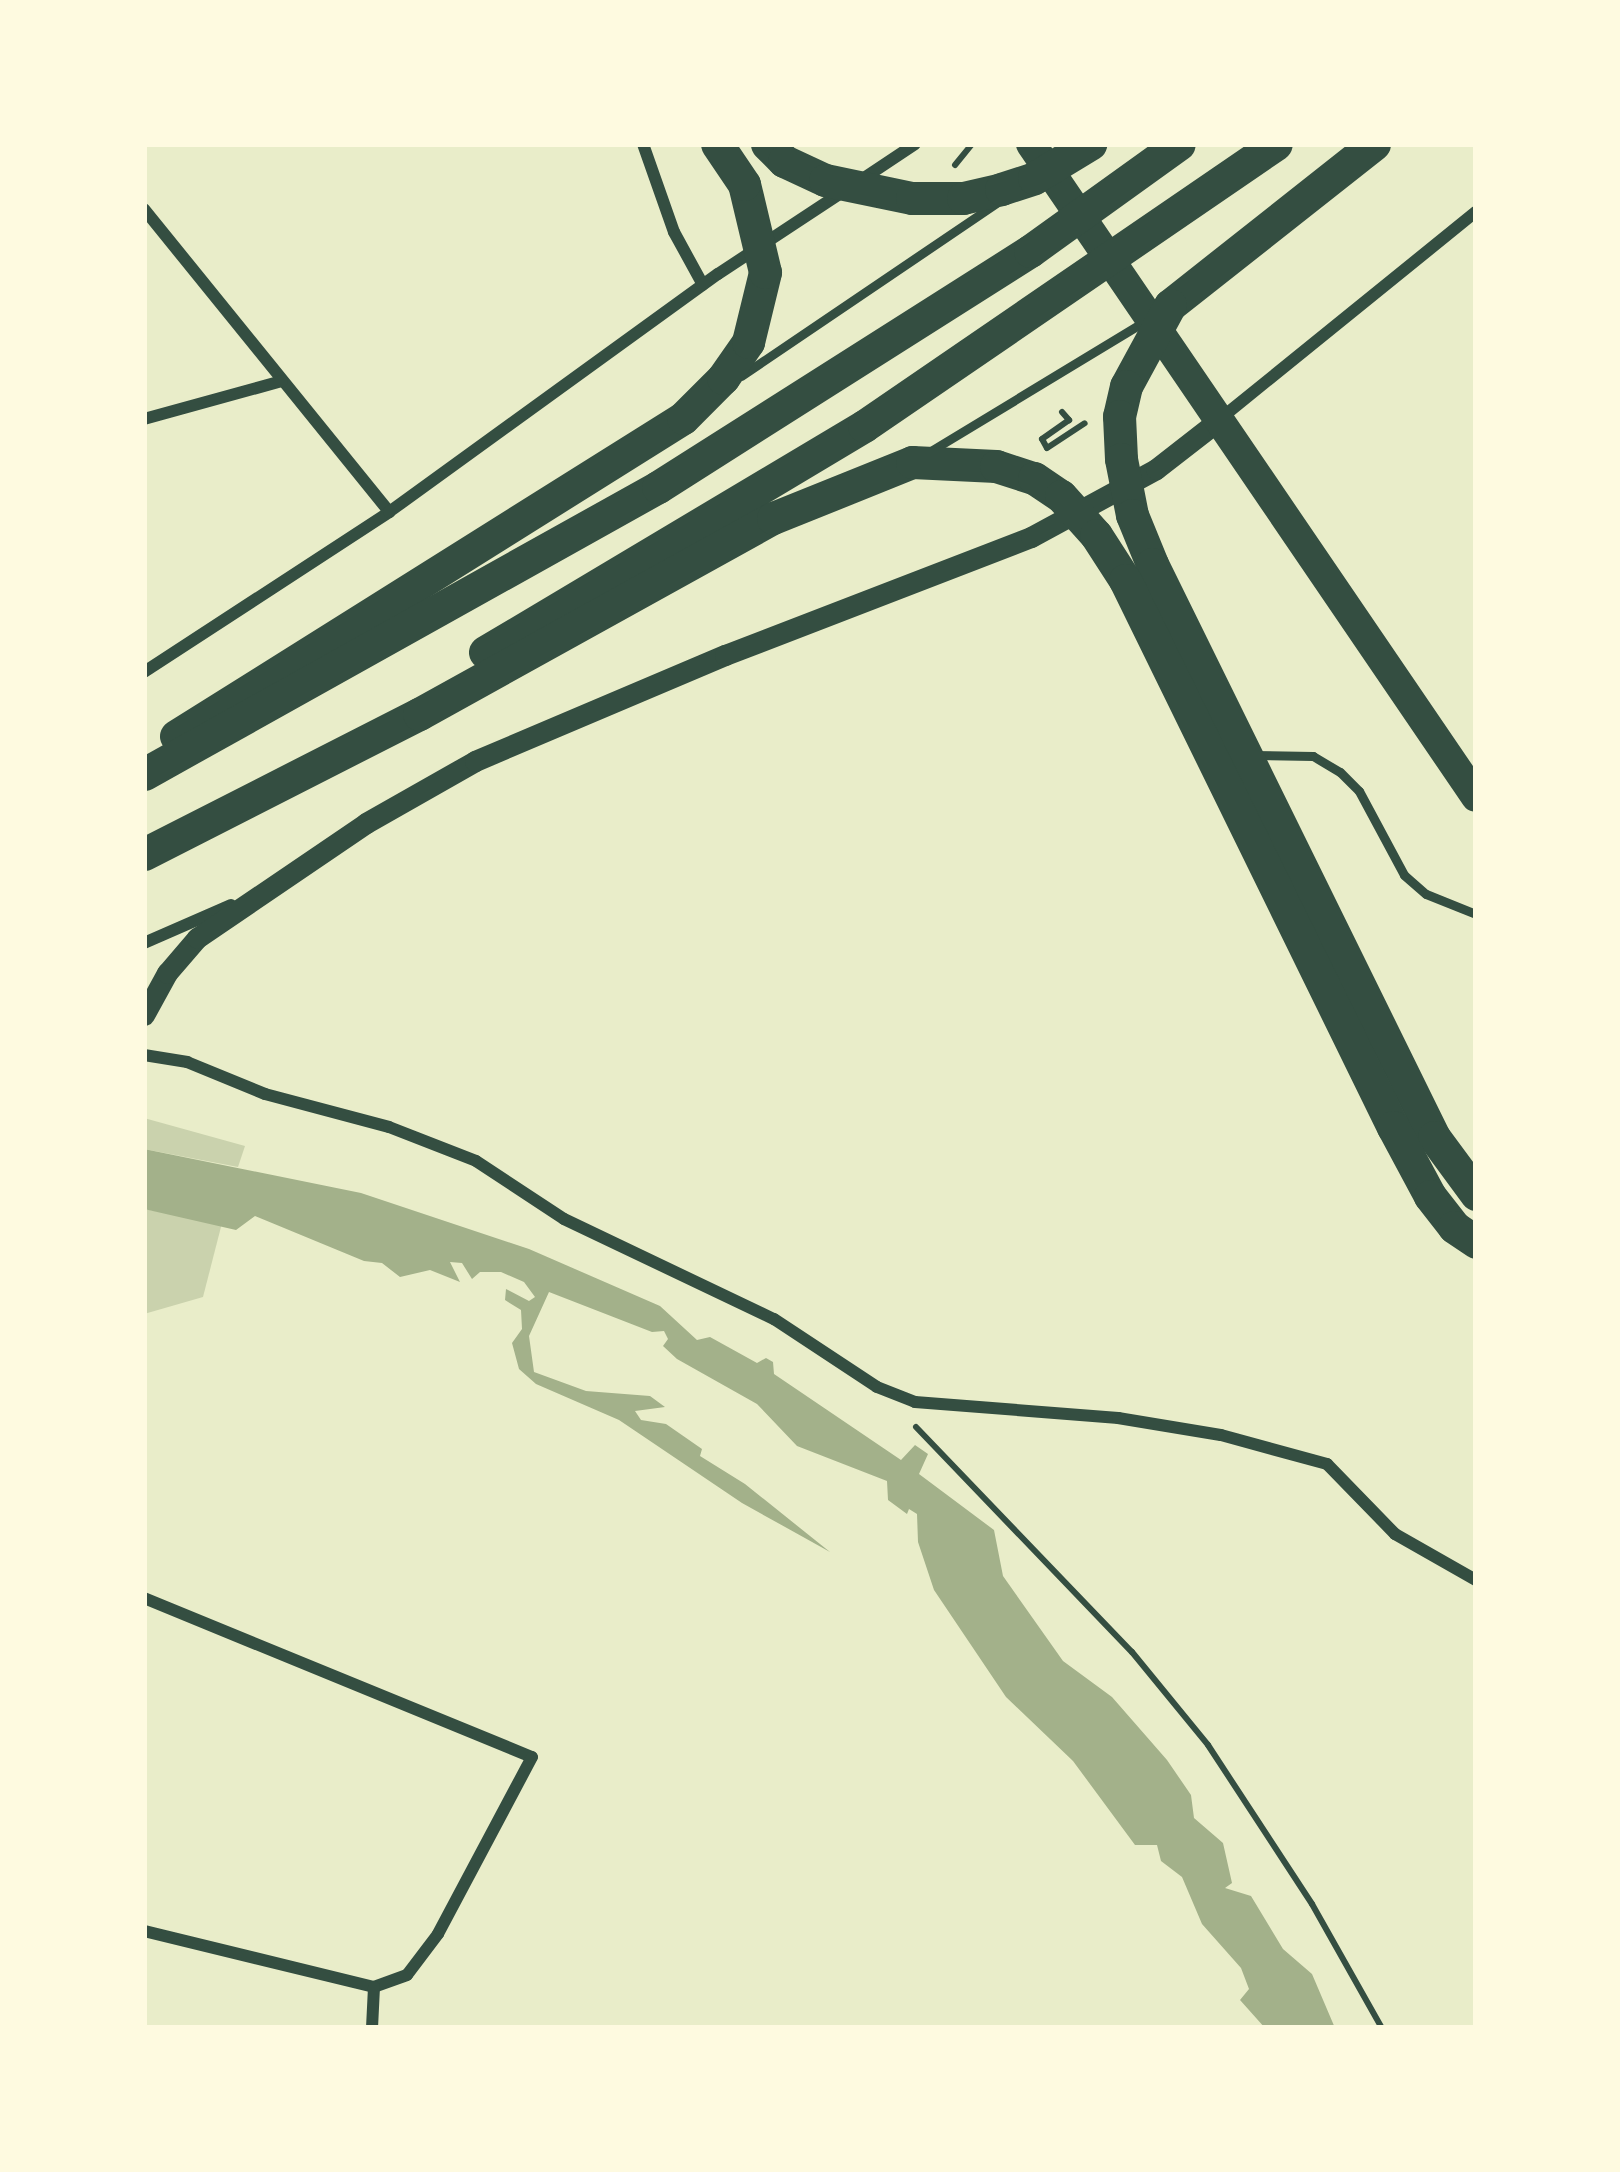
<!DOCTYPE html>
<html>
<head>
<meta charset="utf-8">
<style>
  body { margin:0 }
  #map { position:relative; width:1620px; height:2172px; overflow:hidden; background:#e9edc9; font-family:"IBM Plex Sans",sans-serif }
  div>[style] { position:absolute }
  .green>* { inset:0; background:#cad2ad }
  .water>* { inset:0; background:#a3b18a }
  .path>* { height:6px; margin:-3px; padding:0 3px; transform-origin:3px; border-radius:3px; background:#344e41 }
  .service>* { height:9px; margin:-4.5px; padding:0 4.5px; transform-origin:4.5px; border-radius:4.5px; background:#344e41 }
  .minor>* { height:12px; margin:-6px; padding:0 6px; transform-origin:6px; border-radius:6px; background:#344e41 }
  .tertiary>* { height:21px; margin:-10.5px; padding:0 10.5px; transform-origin:10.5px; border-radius:10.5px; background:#344e41 }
  .primary>* { height:30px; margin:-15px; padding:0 15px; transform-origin:15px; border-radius:15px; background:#344e41 }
  .motorway>* { height:33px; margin:-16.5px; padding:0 16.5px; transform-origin:16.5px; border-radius:16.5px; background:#344e41 }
  span { translate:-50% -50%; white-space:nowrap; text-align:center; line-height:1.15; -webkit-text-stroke:12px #fefae0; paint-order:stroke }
  .frame { position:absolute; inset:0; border:147px solid #fefae0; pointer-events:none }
</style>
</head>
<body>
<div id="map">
  <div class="green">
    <div style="clip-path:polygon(144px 1118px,245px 1146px,238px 1167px,144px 1149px)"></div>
    <div style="clip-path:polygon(144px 1209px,222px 1223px,203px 1297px,144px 1314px)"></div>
  </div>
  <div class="water">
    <div style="clip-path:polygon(144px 1149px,361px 1193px,529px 1249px,660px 1306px,697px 1340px,710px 1337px,757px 1363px,766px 1358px,773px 1362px,774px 1374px,901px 1460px,915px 1445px,928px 1454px,919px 1474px,994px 1530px,1003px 1576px,1063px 1661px,1112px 1697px,1167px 1760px,1191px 1795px,1194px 1818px,1223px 1843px,1232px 1883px,1225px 1888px,1251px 1896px,1283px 1949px,1312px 1974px,1335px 2028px,1265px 2028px,1240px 2000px,1249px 1989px,1241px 1968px,1202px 1924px,1182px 1877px,1161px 1861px,1157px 1845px,1135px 1845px,1073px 1761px,1006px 1697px,934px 1590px,918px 1542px,917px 1514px,909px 1509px,907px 1514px,888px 1500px,887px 1481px,797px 1446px,757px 1404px,677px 1359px,663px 1346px,668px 1339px,664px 1331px,652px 1332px,549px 1292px,529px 1336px,534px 1372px,586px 1391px,650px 1396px,665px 1407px,635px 1411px,641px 1420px,666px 1424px,702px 1449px,700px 1456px,745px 1484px,830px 1552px,742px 1503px,619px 1420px,536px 1384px,519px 1369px,512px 1343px,522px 1329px,521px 1310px,505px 1300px,506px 1289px,529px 1301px,535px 1297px,524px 1282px,501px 1272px,480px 1272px,472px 1279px,462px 1263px,450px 1262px,460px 1282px,430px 1270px,400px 1277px,382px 1263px,364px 1261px,255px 1216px,236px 1230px,144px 1209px)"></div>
  </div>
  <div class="path">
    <div style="left:955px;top:165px;width:27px;rotate:-51deg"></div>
    <div style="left:1062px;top:412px;width:11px;rotate:49deg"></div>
    <div style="left:1069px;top:420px;width:33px;rotate:145deg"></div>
    <div style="left:1042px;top:439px;width:10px;rotate:61deg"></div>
    <div style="left:1047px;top:448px;width:45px;rotate:-33.3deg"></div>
    <div style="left:916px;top:1427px;width:312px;rotate:46.2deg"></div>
    <div style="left:1132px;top:1652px;width:120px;rotate:50.7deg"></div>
    <div style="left:1208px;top:1745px;width:190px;rotate:56.8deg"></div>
    <div style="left:1312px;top:1904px;width:142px;rotate:60.6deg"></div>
  </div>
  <div class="service">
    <div style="left:741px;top:376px;width:307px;rotate:-34.1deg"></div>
    <div style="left:929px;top:452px;width:253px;rotate:-31.2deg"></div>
    <div style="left:1252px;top:755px;width:61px;rotate:0.9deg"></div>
    <div style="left:1313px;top:756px;width:31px;rotate:31deg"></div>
    <div style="left:1340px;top:772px;width:27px;rotate:45deg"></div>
    <div style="left:1359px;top:791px;width:95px;rotate:61.8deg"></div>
    <div style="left:1404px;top:875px;width:29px;rotate:41deg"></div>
    <div style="left:1426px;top:894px;width:54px;rotate:21.8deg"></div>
  </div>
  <div class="minor">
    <div style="left:643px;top:144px;width:93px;rotate:70.6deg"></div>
    <div style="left:674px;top:232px;width:60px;rotate:61.3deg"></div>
    <div style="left:861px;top:180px;width:65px;rotate:-33.7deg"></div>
    <div style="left:144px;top:209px;width:390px;rotate:51deg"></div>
    <div style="left:144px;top:419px;width:143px;rotate:-15.4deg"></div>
    <div style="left:1220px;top:419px;width:329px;rotate:-39deg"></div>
    <div style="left:144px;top:672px;width:293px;rotate:-33.1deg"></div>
    <div style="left:389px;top:512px;width:406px;rotate:-35.9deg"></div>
    <div style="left:718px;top:274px;width:151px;rotate:-33.4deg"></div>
    <div style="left:144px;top:943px;width:95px;rotate:-23.6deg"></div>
    <div style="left:144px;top:1055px;width:44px;rotate:9.2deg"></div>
    <div style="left:187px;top:1062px;width:84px;rotate:22.3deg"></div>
    <div style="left:265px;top:1094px;width:128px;rotate:14.9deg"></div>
    <div style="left:389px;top:1127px;width:93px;rotate:21.3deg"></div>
    <div style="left:476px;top:1161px;width:105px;rotate:33.4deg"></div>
    <div style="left:564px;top:1219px;width:233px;rotate:25.5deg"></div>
    <div style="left:774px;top:1319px;width:123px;rotate:33.4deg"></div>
    <div style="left:877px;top:1387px;width:41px;rotate:21.5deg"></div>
    <div style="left:915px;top:1402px;width:204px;rotate:4.5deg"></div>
    <div style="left:1118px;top:1418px;width:104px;rotate:9.4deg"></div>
    <div style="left:1221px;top:1435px;width:110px;rotate:15.3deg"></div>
    <div style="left:1327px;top:1464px;width:98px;rotate:45.8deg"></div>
    <div style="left:1395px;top:1534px;width:93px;rotate:29.6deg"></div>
    <div style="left:144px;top:1598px;width:419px;rotate:22.3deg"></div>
    <div style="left:532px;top:1757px;width:200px;rotate:118deg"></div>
    <div style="left:438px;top:1934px;width:51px;rotate:127.1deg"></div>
    <div style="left:407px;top:1975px;width:35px;rotate:160deg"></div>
    <div style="left:374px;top:1987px;width:237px;rotate:-166.3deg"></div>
    <div style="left:372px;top:2028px;width:41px;rotate:-87.2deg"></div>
  </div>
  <div class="tertiary">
    <div style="left:144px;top:1015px;width:48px;rotate:-61.3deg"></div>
    <div style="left:167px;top:973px;width:46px;rotate:-49.4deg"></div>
    <div style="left:197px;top:938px;width:204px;rotate:-34.2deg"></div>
    <div style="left:366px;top:823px;width:125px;rotate:-29.6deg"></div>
    <div style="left:475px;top:761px;width:272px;rotate:-23deg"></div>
    <div style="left:725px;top:655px;width:328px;rotate:-21.1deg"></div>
    <div style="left:1031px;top:537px;width:142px;rotate:-28.5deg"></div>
    <div style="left:1156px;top:469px;width:80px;rotate:-37.9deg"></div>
  </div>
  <div class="primary">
    <div style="left:1031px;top:144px;width:790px;rotate:55.73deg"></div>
  </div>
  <div class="motorway">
    <div style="left:767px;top:144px;width:24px;rotate:45deg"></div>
    <div style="left:784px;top:161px;width:45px;rotate:24.9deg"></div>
    <div style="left:825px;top:180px;width:89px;rotate:11.7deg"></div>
    <div style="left:912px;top:198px;width:51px"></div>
    <div style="left:963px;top:198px;width:39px;rotate:-13deg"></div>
    <div style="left:1001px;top:189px;width:35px;rotate:-18deg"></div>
    <div style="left:1034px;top:178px;width:66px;rotate:-31.3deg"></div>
    <div style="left:1374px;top:144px;width:260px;rotate:141.7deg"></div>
    <div style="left:1170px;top:305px;width:92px;rotate:118.5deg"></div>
    <div style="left:1126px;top:386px;width:31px;rotate:103deg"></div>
    <div style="left:1119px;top:416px;width:43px;rotate:87.3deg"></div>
    <div style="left:1121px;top:459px;width:57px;rotate:78.9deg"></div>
    <div style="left:1132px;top:515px;width:53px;rotate:67.8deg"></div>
    <div style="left:1152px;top:564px;width:639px;rotate:63.8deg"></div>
    <div style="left:1434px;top:1137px;width:71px;rotate:53.6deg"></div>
    <div style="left:485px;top:652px;width:441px;rotate:-30.8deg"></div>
    <div style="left:864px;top:426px;width:499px;rotate:-34.4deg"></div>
    <div style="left:176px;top:736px;width:598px;rotate:-32.1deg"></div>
    <div style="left:683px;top:418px;width:57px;rotate:-45deg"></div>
    <div style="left:723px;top:378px;width:44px;rotate:-55.2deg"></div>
    <div style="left:748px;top:342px;width:72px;rotate:-76.3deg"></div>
    <div style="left:765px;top:272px;width:90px;rotate:-103.4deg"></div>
    <div style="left:744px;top:184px;width:48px;rotate:-124deg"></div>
    <div style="left:144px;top:774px;width:589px;rotate:-29.18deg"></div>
    <div style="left:658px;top:487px;width:441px;rotate:-32.4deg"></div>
    <div style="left:1030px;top:251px;width:183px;rotate:-35.7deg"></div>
    <div style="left:144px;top:854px;width:309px;rotate:-27deg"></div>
    <div style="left:419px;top:714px;width:405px;rotate:-29deg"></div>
    <div style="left:773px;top:518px;width:150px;rotate:-21.9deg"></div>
    <div style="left:912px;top:462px;width:84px;rotate:2.7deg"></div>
    <div style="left:996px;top:466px;width:40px;rotate:18deg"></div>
    <div style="left:1034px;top:478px;width:32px;rotate:34deg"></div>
    <div style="left:1061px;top:496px;width:52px;rotate:48.1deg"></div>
    <div style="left:1096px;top:535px;width:54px;rotate:57.2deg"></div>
    <div style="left:1125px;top:580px;width:609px;rotate:63.9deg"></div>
    <div style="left:1393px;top:1127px;width:78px;rotate:61.8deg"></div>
    <div style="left:1430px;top:1196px;width:39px;rotate:52deg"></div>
    <div style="left:1454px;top:1227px;width:27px;rotate:34deg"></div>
  </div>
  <div class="frame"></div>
</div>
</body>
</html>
